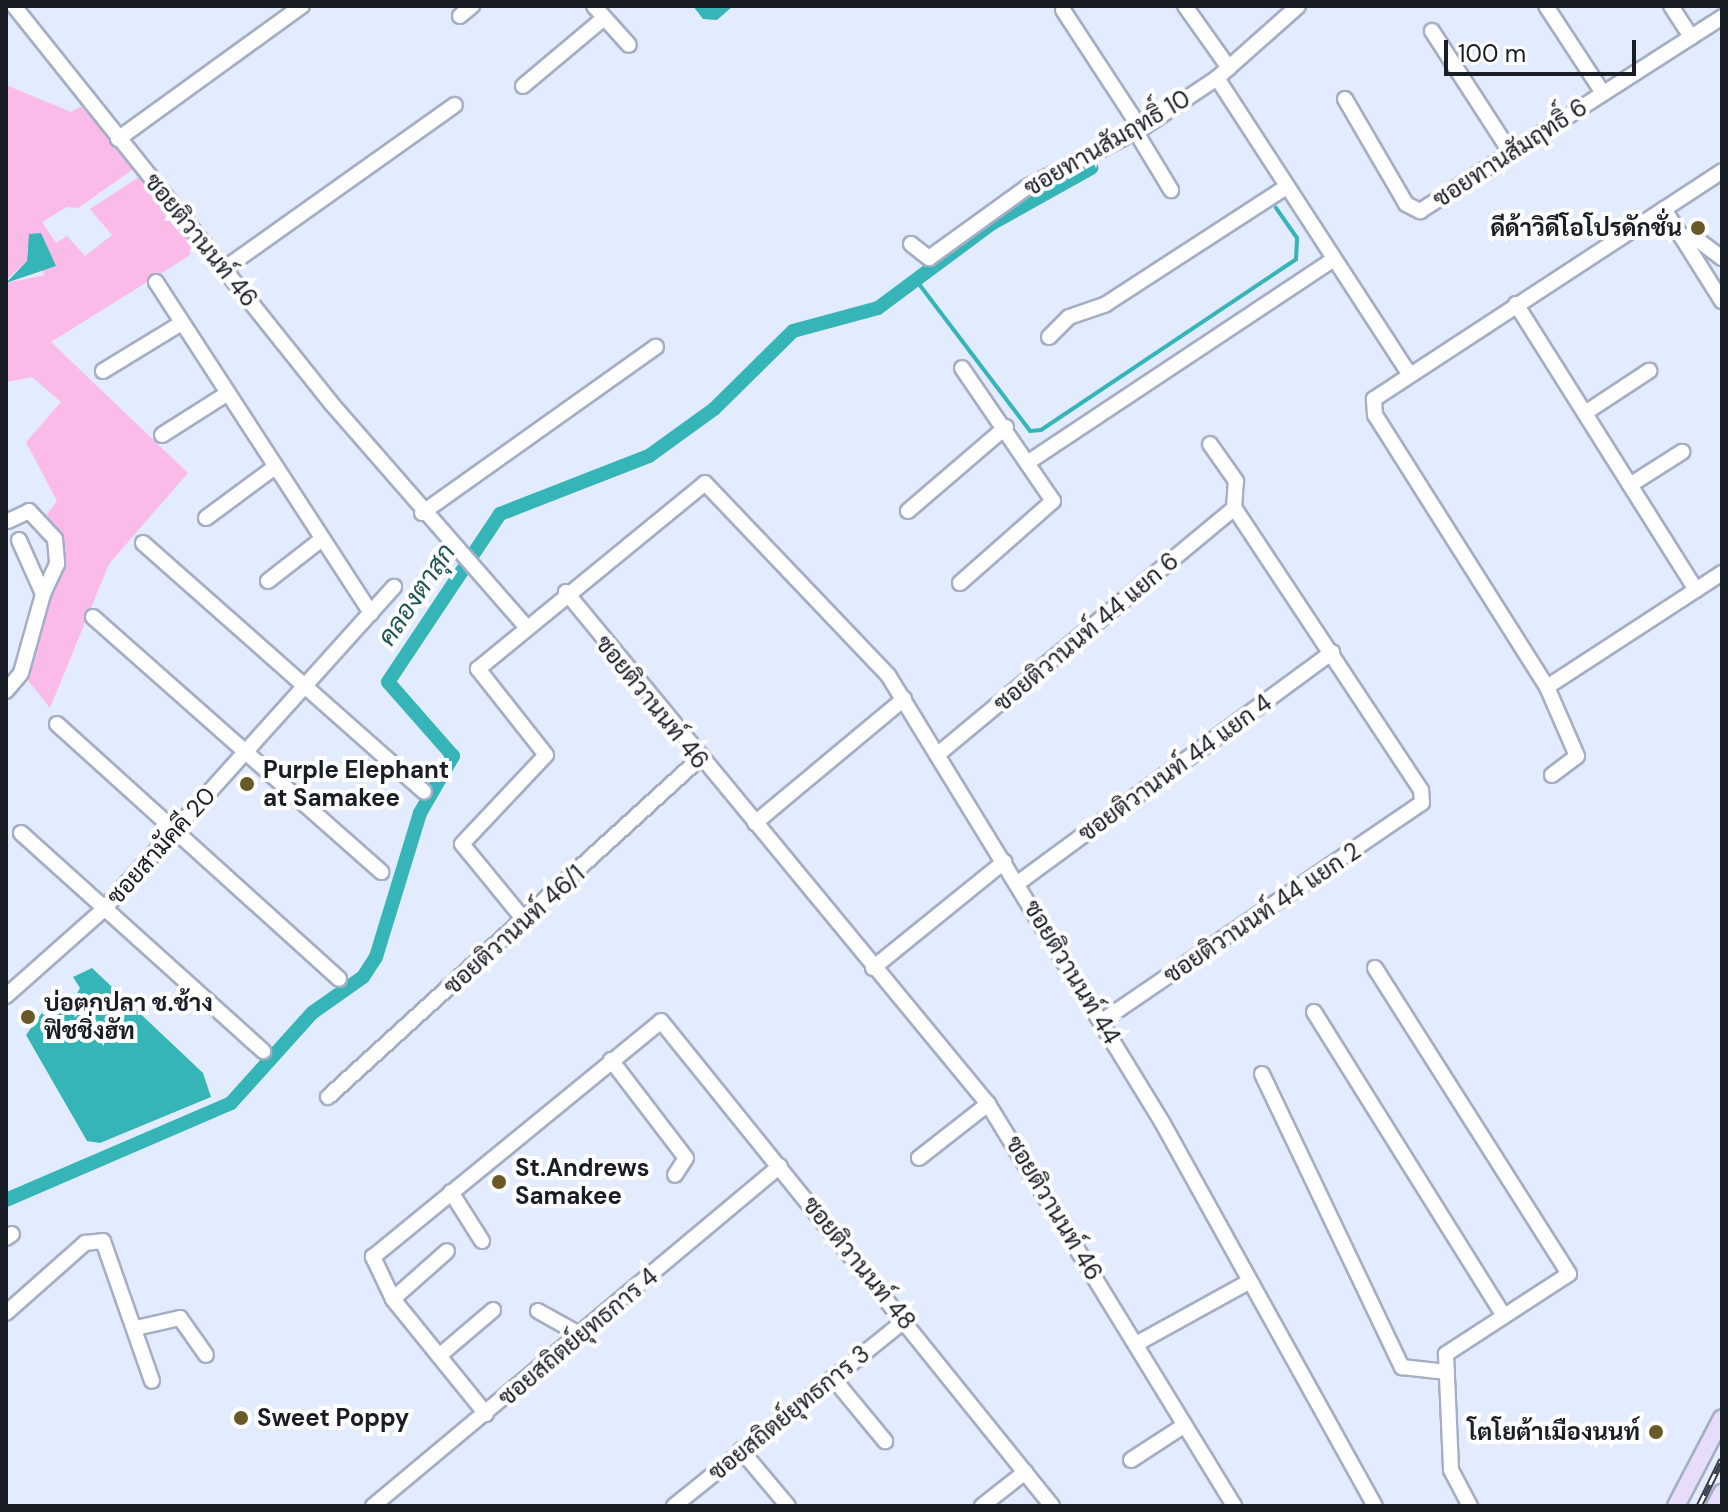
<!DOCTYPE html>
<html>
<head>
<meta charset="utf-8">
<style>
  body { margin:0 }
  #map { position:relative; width:1728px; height:1512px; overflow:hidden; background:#e3ebfe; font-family:"DM Sans",Sarabun,sans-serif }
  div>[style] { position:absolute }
  .green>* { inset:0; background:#fabbe8 }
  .water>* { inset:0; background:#35b5b8 }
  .stream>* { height:4px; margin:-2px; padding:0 2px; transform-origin:2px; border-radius:2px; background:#35b5b8 }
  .canal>* { height:14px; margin:-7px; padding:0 7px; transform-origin:7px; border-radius:7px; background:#35b5b8 }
  .roads { filter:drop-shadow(2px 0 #a4aec4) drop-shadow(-2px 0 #a4aec4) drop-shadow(0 2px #a4aec4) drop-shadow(0 -2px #a4aec4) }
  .minor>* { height:14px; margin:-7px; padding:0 7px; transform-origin:7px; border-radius:7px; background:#fff }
  .major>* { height:16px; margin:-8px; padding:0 8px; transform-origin:8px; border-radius:8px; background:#e8dcfb }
  .rail>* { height:7px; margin-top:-3.5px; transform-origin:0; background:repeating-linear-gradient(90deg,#fff 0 12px,#383d47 0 24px); box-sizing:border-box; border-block:2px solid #383d47 }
  .dots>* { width:22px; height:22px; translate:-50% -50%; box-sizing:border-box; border:4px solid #fff; border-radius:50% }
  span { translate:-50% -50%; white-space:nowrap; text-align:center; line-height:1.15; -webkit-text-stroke:8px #fff; paint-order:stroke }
  .street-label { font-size:24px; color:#191d25 }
  .poi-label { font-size:24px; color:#191d25; font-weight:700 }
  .right { translate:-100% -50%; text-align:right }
  .left { translate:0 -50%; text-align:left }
  .water-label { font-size:26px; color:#205556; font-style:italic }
  .frame { position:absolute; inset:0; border:8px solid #191d25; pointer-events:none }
  .scale { position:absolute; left:1444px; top:40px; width:192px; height:36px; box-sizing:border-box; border:4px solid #191d25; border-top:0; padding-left:10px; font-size:24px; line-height:28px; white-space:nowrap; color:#191d25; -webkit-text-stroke:6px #fff; paint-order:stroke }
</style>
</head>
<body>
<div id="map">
  <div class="green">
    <div style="clip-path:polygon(6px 85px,71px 112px,81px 106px,135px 168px,78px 208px,67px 207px,42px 222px,56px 243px,67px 236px,85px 256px,112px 235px,90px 209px,139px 177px,193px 243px,189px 256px,51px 342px,188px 473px,109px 564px,50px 708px,27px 679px,62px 551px,47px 514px,57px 501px,26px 442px,61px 402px,32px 377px,6px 382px,6px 283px,45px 275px,27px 247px,27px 261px,6px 280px)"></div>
  </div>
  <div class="water">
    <div style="clip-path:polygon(693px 6px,733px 6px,717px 20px,703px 19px)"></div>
    <div style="clip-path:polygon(41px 233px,56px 266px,6px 283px,27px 261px,29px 234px)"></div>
    <div style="clip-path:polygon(92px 968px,203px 1073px,211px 1097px,100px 1143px,87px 1141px,26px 1035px,42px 1013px,50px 1021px,72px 1003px,80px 988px,73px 977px)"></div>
  </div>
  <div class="stream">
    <div style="left:919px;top:284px;width:184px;rotate:52.9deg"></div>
    <div style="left:1030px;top:431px;width:11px;rotate:-5deg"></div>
    <div style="left:1041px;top:430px;width:307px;rotate:-33.8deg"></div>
    <div style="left:1296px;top:259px;width:21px;rotate:-87deg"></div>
    <div style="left:1297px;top:238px;width:37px;rotate:-125deg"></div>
  </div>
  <div class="canal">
    <div style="left:6px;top:1200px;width:245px;rotate:-23.3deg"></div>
    <div style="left:231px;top:1103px;width:121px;rotate:-48deg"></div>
    <div style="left:312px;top:1013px;width:62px;rotate:-35.2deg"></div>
    <div style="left:363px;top:977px;width:24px;rotate:-57deg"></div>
    <div style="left:376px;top:957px;width:151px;rotate:-73deg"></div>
    <div style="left:420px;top:813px;width:66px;rotate:-59.9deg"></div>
    <div style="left:453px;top:756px;width:98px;rotate:-131.3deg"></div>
    <div style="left:388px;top:682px;width:202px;rotate:-56.3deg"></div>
    <div style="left:500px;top:514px;width:160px;rotate:-21.3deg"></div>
    <div style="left:649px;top:456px;width:80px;rotate:-35.9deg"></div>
    <div style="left:714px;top:409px;width:111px;rotate:-44.6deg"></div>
    <div style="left:793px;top:331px;width:88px;rotate:-15.1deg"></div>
    <div style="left:878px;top:308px;width:141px;rotate:-36.6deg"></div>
    <div style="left:991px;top:224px;width:115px;rotate:-29.2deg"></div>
  </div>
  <div class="roads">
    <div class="minor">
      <div style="left:14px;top:6px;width:508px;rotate:51.39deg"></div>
      <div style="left:331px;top:403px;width:295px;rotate:48.9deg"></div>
      <div style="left:594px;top:6px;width:52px;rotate:48.1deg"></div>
      <div style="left:1185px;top:6px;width:76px;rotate:54.6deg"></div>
      <div style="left:1546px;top:6px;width:104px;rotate:56.8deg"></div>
      <div style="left:1671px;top:6px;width:37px;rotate:57deg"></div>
      <div style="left:1063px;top:10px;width:142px;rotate:56.8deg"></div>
      <div style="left:460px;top:16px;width:16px;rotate:-40deg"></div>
      <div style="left:1432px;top:31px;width:145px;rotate:57.1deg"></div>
      <div style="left:1217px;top:78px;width:353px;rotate:57deg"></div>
      <div style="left:523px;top:86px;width:106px;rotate:-40deg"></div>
      <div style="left:1345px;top:99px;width:121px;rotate:59.8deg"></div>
      <div style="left:1406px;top:204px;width:16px;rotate:27deg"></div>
      <div style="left:1420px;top:211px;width:359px;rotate:-32.7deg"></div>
      <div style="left:1136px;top:132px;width:68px;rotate:58.9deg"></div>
      <div style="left:118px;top:139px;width:227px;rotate:-35.9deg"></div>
      <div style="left:1664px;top:209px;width:109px;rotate:57.8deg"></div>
      <div style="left:1681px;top:236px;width:13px;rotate:4deg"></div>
      <div style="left:1694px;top:237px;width:35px;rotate:37deg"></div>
      <div style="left:911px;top:244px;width:23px;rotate:38deg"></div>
      <div style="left:929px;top:258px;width:123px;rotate:-35.8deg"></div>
      <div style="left:1029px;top:186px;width:126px;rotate:-27deg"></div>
      <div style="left:1141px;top:129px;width:92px;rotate:-33.9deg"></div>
      <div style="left:1217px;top:78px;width:108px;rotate:-41.6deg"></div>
      <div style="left:224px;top:269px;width:283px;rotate:-35.4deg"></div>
      <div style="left:156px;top:282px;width:395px;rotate:57deg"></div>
      <div style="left:1516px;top:304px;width:338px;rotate:57.8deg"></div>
      <div style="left:1049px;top:337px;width:28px;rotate:-45deg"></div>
      <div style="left:1069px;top:317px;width:39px;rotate:-19deg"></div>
      <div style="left:1106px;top:304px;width:211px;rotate:-33deg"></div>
      <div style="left:103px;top:371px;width:90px;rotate:-31.4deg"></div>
      <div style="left:1585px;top:413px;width:77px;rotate:-33.3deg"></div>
      <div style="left:162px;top:435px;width:78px;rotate:-32.5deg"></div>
      <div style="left:1030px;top:461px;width:361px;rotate:-33.6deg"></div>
      <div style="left:1630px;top:485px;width:62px;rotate:-32.4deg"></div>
      <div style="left:908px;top:511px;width:129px;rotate:-40.6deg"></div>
      <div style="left:422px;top:513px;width:287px;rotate:-35.4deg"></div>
      <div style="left:206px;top:518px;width:86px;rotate:-36.5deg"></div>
      <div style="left:8px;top:521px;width:23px;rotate:-25deg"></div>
      <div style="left:29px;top:511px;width:38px;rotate:47deg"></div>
      <div style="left:55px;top:539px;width:25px;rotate:85deg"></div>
      <div style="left:57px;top:564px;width:33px;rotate:115deg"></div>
      <div style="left:143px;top:543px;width:375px;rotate:41.5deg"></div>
      <div style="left:268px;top:581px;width:68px;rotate:-37.9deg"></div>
      <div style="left:960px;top:583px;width:124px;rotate:-41.4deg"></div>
      <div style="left:1053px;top:501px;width:161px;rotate:-124.4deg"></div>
      <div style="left:566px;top:592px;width:663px;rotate:50.5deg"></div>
      <div style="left:988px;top:1104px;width:471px;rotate:58.5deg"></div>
      <div style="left:93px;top:617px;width:385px;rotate:41.5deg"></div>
      <div style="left:1547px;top:687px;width:209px;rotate:-33.1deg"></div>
      <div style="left:6px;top:691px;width:23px;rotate:-50deg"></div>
      <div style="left:21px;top:673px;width:82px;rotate:-74.4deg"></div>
      <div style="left:43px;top:594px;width:59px;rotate:-114deg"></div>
      <div style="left:57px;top:724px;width:380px;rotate:42.1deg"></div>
      <div style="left:937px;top:755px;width:386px;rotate:-39.7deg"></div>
      <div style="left:1552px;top:775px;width:31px;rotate:-37deg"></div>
      <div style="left:1577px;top:756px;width:75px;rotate:-113.5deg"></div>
      <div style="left:1547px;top:687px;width:322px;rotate:-122.3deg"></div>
      <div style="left:1375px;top:415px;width:16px;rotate:-94deg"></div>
      <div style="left:1374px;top:399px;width:416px;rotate:-33.2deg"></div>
      <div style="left:755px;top:823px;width:194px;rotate:-39.8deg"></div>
      <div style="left:21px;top:833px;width:326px;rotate:42deg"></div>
      <div style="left:1018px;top:883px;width:390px;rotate:-36.3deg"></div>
      <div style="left:525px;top:921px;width:99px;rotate:-129.3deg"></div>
      <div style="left:462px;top:844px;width:122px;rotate:-46.7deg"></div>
      <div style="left:546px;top:755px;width:110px;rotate:-128.3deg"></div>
      <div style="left:478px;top:669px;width:293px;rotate:-39.3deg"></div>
      <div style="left:705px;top:483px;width:265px;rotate:46.4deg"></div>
      <div style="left:888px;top:675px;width:524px;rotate:58.49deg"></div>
      <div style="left:1162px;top:1122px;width:439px;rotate:61deg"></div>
      <div style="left:873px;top:968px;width:169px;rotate:-39deg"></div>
      <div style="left:1375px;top:968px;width:362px;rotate:57.6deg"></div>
      <div style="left:1569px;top:1274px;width:147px;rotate:147deg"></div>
      <div style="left:1446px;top:1354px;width:116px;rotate:87.5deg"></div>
      <div style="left:1451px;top:1470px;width:41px;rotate:62.2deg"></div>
      <div style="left:6px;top:996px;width:130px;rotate:-41.6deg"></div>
      <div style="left:103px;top:910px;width:435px;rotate:-48deg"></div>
      <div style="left:1314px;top:1012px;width:358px;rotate:58deg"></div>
      <div style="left:1102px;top:1021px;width:387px;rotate:-34.3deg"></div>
      <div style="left:1422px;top:803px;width:13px;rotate:-94deg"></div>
      <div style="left:1421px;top:790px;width:338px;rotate:-123.5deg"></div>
      <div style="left:1234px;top:508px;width:27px;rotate:-86deg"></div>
      <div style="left:1236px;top:481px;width:45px;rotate:-125.1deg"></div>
      <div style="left:611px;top:1060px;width:123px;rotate:52.6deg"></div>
      <div style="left:686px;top:1158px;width:20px;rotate:123deg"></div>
      <div style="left:1262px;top:1074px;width:325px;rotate:64.5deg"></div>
      <div style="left:1402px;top:1367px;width:45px;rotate:6.3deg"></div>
      <div style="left:328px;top:1097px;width:500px;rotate:-42.33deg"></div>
      <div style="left:919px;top:1158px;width:88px;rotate:-38deg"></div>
      <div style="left:451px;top:1192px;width:58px;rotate:57.7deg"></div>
      <div style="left:6px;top:1238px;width:7px;rotate:-34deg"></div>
      <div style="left:393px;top:1299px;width:72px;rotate:-41.6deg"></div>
      <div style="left:538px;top:1311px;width:49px;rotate:29.2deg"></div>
      <div style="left:6px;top:1313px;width:106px;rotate:-41.5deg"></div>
      <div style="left:85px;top:1243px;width:18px;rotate:-6deg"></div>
      <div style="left:103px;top:1241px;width:148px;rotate:70.7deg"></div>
      <div style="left:136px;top:1328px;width:45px;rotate:-12.8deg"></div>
      <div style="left:180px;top:1318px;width:45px;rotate:54.9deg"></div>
      <div style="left:1136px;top:1344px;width:130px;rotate:-28.9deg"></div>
      <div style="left:439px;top:1356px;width:71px;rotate:-40.4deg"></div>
      <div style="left:833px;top:1378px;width:82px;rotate:50.5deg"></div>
      <div style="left:486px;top:1414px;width:148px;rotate:-129deg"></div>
      <div style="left:393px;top:1299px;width:47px;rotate:-115.5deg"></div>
      <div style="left:373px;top:1257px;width:372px;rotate:-39.3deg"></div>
      <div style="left:661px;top:1021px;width:623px;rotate:51.12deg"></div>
      <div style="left:741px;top:1450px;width:73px;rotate:50deg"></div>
      <div style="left:1131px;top:1460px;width:64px;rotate:-32.9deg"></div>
      <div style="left:373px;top:1506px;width:530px;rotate:-39.87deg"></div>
      <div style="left:674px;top:1506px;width:297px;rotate:-38.8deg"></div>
      <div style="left:982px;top:1506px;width:55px;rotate:-38.3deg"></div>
    </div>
    <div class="major">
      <div style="left:1676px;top:1506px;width:99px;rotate:-62.4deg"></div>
      <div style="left:1715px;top:1506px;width:15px;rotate:-62deg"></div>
    </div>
  </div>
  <div class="rail">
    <div style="left:1699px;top:1506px;width:52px;rotate:-63.9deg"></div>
  </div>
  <div class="dots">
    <div style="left:1698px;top:228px;background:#685927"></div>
    <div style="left:247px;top:784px;background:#685927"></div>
    <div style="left:28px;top:1017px;background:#685927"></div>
    <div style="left:499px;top:1182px;background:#685927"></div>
    <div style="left:241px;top:1418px;background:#685927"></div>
    <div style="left:1656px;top:1432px;background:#685927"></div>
  </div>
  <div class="street-label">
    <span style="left:1107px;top:143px;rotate:-30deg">ซอยทานสัมฤทธิ์ 10</span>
    <span style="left:1510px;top:153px;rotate:-33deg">ซอยทานสัมฤทธิ์ 6</span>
    <span style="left:201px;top:240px;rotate:51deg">ซอยติวานนท์ 46</span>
    <span style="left:1086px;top:632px;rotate:-40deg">ซอยติวานนท์ 44 แยก 6</span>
    <span style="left:652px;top:702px;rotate:51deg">ซอยติวานนท์ 46</span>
    <span style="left:1175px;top:768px;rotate:-36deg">ซอยติวานนท์ 44 แยก 4</span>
    <span style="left:161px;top:846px;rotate:-48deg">ซอยสามัคคี 20</span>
    <span style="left:1262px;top:913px;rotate:-34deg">ซอยติวานนท์ 44 แยก 2</span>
    <span style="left:514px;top:930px;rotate:-42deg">ซอยติวานนท์ 46/1</span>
    <span style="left:1072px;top:972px;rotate:59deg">ซอยติวานนท์ 44</span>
    <span style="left:1054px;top:1208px;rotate:59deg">ซอยติวานนท์ 46</span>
    <span style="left:859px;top:1263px;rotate:51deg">ซอยติวานนท์ 48</span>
    <span style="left:578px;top:1337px;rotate:-40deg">ซอยสถิตย์ยุทธการ 4</span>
    <span style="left:789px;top:1413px;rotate:-39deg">ซอยสถิตย์ยุทธการ 3</span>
  </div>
  <div class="poi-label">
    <span class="right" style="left:1682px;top:228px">ดีด้าวิดีโอโปรดักชั่น</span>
    <span class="left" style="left:263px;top:784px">Purple Elephant<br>at Samakee</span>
    <span class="left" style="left:44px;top:1017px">บ่อตกปลา ช.ช้าง<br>ฟิชชิ่งฮัท</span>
    <span class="left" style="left:515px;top:1182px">St.Andrews<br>Samakee</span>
    <span class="left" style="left:257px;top:1418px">Sweet Poppy</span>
    <span class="right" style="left:1640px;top:1432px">โตโยต้าเมืองนนท์</span>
  </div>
  <div class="water-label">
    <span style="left:417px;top:595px;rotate:-56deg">คลองตาสุก</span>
  </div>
  <div class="frame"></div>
  <div class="scale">100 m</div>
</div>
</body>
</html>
